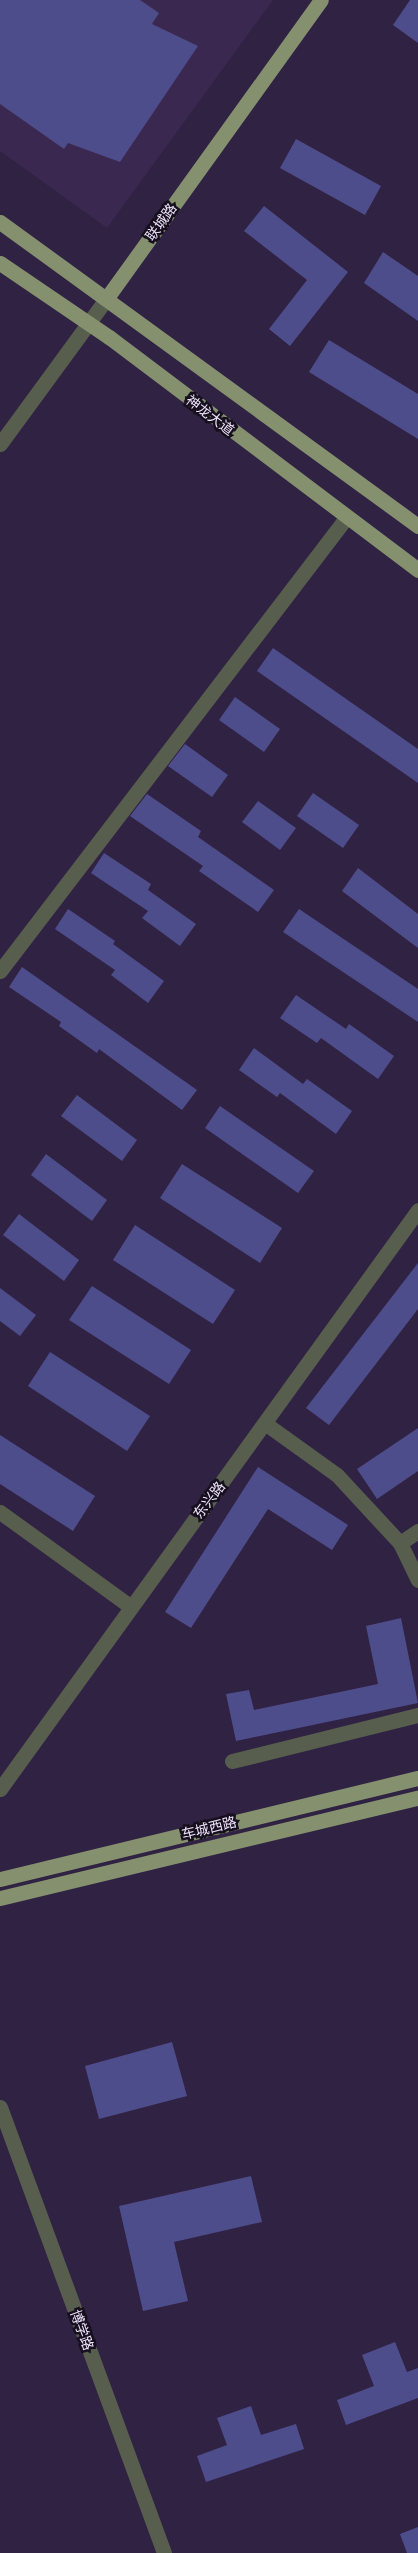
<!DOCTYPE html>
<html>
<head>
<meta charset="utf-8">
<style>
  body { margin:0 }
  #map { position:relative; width:418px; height:2553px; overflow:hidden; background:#302243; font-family:Raleway,"Noto Sans SC",sans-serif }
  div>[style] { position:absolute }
  .built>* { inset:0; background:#3a2850 }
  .building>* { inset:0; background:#4e4d8b }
  .minor>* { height:15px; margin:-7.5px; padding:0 7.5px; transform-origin:7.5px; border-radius:7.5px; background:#585e4d }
  .major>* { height:15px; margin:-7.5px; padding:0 7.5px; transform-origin:7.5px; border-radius:7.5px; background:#85916e }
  span { translate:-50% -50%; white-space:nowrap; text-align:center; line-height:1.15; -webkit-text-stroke:5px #160f1e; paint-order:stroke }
  .street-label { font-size:14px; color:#ede4fa }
</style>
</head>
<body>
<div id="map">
  <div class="built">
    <div style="clip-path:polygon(0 0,273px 0,107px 228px,0 151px)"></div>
  </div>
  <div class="building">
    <div style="clip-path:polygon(0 0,140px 0,159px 13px,152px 24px,198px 46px,120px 162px,68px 143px,64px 149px,0 104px)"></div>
    <div style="clip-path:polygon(410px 0,418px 0,418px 43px,393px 25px)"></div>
    <div style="clip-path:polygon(296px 139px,381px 186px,365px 215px,280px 168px)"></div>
    <div style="clip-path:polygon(264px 206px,348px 272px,290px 346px,269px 329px,307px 280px,244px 231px)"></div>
    <div style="clip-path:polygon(383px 252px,418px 276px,418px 321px,364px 283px)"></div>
    <div style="clip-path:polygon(329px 340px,418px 394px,418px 439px,309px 372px)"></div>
    <div style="clip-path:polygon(273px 648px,418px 749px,418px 783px,257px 671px)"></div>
    <div style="clip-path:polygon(235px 697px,280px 729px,264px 752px,219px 720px)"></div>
    <div style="clip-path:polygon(185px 744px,228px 775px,212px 797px,168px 766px)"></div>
    <div style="clip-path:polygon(313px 793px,359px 825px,343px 848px,297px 816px)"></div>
    <div style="clip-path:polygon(147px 794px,201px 831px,198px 837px,274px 890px,258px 912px,199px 871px,203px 866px,130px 816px)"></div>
    <div style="clip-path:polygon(258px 801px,296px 828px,280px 850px,242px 822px)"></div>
    <div style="clip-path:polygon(104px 853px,151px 884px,148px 890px,196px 924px,180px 946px,142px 918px,148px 911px,91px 873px)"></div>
    <div style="clip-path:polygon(358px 868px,418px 914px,418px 948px,342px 891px)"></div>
    <div style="clip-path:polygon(68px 909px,115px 941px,113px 944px,164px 981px,148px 1003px,111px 975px,115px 970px,55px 929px)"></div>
    <div style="clip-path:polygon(299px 909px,418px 989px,418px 1022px,283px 932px)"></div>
    <div style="clip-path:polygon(22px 967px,197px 1090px,182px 1110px,99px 1049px,97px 1053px,59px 1026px,61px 1022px,9px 987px)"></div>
    <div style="clip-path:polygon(296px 995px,346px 1029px,349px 1024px,394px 1056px,378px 1079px,321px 1038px,317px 1043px,280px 1018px)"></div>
    <div style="clip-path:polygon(254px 1048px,303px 1084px,307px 1079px,352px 1111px,336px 1134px,280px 1093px,277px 1097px,239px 1070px)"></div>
    <div style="clip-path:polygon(77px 1095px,137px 1140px,122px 1161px,61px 1116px)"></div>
    <div style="clip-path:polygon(220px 1106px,314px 1171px,298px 1193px,205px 1128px)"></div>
    <div style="clip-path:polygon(46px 1154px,107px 1200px,92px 1221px,31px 1175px)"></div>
    <div style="clip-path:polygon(182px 1164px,282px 1228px,260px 1263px,160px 1198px)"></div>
    <div style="clip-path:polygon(19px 1214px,79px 1260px,64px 1281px,3px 1235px)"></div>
    <div style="clip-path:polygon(135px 1225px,235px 1290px,213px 1324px,113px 1260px)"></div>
    <div style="clip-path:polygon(418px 1263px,418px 1309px,329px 1425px,306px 1408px)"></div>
    <div style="clip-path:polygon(92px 1286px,191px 1350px,169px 1384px,69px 1320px)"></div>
    <div style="clip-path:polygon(0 1288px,36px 1315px,20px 1336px,0 1321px)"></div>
    <div style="clip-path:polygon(50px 1352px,150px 1416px,127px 1451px,28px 1386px)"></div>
    <div style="clip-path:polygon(418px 1428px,418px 1471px,377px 1499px,357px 1469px)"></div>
    <div style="clip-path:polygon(0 1435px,95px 1496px,73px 1531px,0 1484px)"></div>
    <div style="clip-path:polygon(258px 1467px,348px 1525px,332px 1550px,268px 1509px,191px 1628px,165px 1612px)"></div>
    <div style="clip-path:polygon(401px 1618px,418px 1703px,236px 1741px,226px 1694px,249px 1690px,254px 1710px,378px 1684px,366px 1626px)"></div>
    <div style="clip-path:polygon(172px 2042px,187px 2096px,99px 2119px,85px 2066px)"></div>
    <div style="clip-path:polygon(251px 2176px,262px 2222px,174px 2242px,188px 2301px,143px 2311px,119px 2206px)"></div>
    <div style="clip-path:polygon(395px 2342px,407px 2372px,418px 2368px,418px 2398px,346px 2425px,337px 2400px,374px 2386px,362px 2355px)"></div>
    <div style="clip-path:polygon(251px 2406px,261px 2435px,296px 2424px,304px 2449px,206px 2482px,197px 2456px,227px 2445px,217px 2418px)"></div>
    <div style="clip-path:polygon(418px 2527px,418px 2553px,407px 2553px,400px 2534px)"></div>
  </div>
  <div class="minor">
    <div style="left:0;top:444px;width:180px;rotate:-53.8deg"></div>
    <div style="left:0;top:971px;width:570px;rotate:-52.63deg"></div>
    <div style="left:266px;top:1424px;width:87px;rotate:35.7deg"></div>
    <div style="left:337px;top:1475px;width:93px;rotate:47.2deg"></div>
    <div style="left:400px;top:1543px;width:41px;rotate:64.1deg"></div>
    <div style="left:0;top:1512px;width:160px;rotate:35.9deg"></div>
    <div style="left:400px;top:1543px;width:22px;rotate:-34deg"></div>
    <div style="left:232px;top:1761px;width:192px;rotate:-13.9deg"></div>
    <div style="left:0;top:1789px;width:714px;rotate:-54.17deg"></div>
    <div style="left:0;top:2107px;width:475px;rotate:69.8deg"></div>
  </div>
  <div class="major">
    <div style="left:0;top:222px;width:517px;rotate:36.03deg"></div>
    <div style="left:0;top:263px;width:132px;rotate:34.2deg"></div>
    <div style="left:109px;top:337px;width:387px;rotate:37deg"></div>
    <div style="left:106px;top:299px;width:368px;rotate:-54.3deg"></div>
    <div style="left:0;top:1879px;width:430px;rotate:-13.6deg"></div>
    <div style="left:0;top:1898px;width:430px;rotate:-13.5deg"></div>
  </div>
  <div class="street-label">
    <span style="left:161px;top:222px;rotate:-54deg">联城路</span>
    <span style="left:210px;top:415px;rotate:37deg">神龙大道</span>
    <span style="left:209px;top:1500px;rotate:-53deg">东兴路</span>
    <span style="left:209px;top:1828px;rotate:-14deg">车城西路</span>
    <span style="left:82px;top:2330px;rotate:70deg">博学路</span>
  </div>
</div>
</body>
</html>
